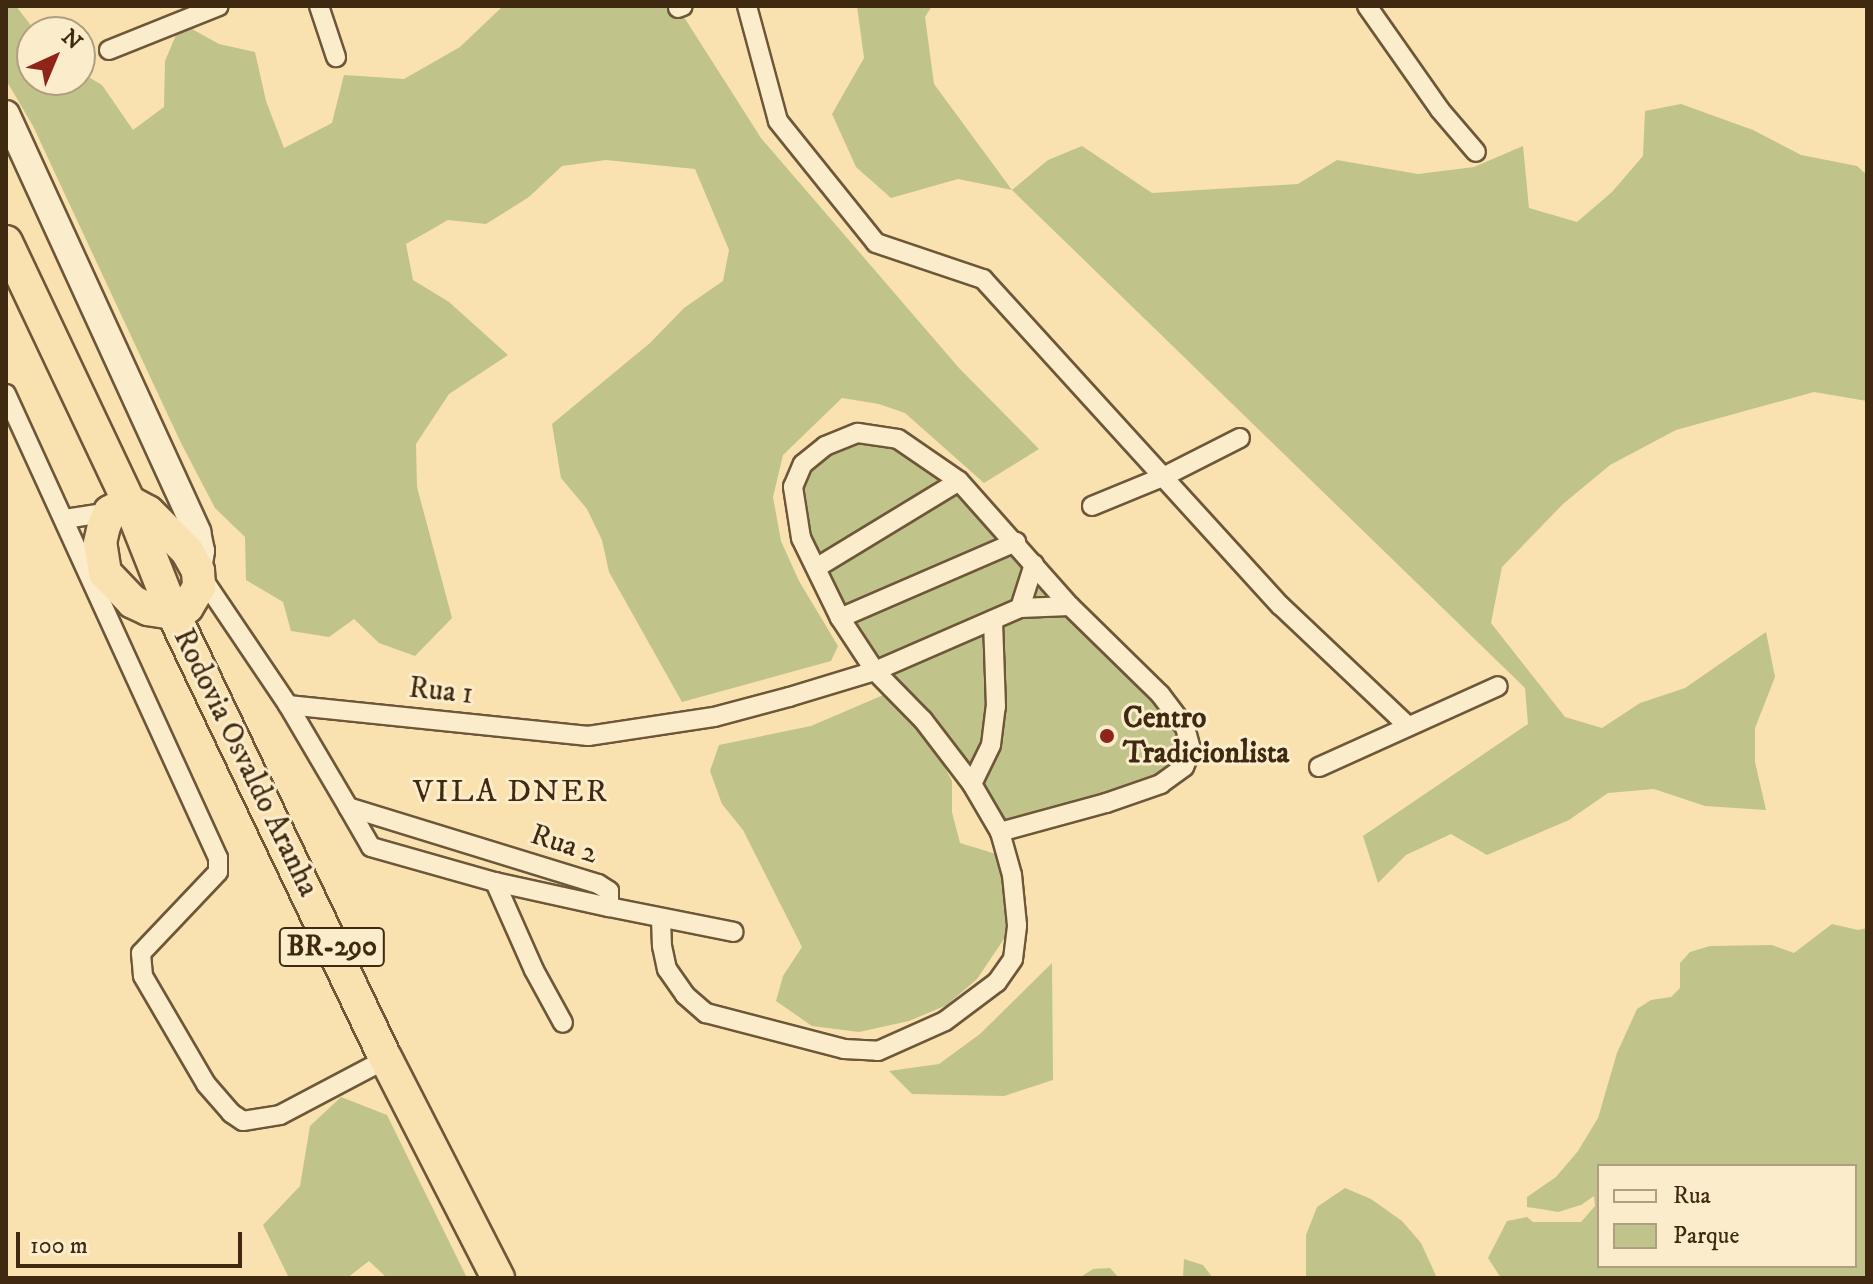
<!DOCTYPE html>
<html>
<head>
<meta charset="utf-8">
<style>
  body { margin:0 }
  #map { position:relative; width:1873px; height:1284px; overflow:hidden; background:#f9e2b0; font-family:"IM FELL DW Pica",serif }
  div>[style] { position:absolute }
  .green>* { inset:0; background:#c0c38a }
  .roads { filter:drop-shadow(2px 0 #6e5739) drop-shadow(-2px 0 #6e5739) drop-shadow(0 2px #6e5739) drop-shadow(0 -2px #6e5739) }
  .street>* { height:18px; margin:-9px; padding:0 9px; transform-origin:9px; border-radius:9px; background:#fbeccc }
  .secondary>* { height:26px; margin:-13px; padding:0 13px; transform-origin:13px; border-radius:13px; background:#fbeccc }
  .highway>* { height:32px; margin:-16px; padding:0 16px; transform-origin:16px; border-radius:16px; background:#f9e2b0 }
  .dots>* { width:22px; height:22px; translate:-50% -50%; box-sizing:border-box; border:4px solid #fbeccc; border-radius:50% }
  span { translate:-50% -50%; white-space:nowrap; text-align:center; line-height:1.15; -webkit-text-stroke:6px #fbeccc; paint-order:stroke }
  .shield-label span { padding:2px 6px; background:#fbeccc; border:2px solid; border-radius:6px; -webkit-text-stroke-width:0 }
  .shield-label { font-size:28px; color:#402911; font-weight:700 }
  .street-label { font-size:30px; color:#402911 }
  .poi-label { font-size:30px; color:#402911; font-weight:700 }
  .left { translate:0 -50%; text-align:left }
  .neighbourhood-label { font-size:32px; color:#402911; letter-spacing:2px }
  .frame { position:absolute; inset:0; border:8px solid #402911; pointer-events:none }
  .legend { position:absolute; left:1597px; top:1164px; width:260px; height:104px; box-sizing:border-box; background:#fbeccc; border:2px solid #b09e81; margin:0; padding:10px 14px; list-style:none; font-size:24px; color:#402911 }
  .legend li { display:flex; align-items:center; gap:16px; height:40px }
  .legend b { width:40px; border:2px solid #b09e81 }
  .north { position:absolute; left:16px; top:16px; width:80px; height:80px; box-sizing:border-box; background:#fbeccc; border:2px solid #b09e81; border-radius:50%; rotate:44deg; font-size:22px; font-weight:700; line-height:32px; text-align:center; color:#402911 }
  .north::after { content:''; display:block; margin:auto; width:28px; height:36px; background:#8f2418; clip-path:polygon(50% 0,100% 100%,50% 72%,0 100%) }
  .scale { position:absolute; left:16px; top:1232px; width:226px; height:36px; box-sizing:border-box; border:4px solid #402911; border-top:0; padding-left:10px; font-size:24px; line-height:28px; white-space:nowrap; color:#402911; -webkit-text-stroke:6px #fbeccc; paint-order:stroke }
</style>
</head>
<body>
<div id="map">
  <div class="green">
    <div style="clip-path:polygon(6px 6px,16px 6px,36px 32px,32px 32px,32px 80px,80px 80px,80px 72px,102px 85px,133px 130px,164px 107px,165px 61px,181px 23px,219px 44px,255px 52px,266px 101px,284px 148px,332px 123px,344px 75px,404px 79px,460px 47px,503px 6px,670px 6px,682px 14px,761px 138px,959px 368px,1039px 449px,984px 483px,905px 413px,879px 404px,842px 398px,783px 455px,773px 497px,781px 541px,799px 581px,838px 646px,831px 661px,682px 702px,609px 572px,602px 540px,587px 509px,561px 478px,552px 424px,650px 343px,684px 308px,723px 281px,729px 250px,695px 169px,606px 160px,562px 166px,529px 197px,486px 224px,448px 220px,406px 244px,413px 280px,449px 302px,508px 355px,449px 394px,416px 444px,417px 487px,452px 618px,415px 656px,379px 643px,354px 619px,329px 637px,291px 631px,283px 602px,246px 580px,245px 537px,215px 508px,181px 443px,33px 126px,6px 80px)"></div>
    <div style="clip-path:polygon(857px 6px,932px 6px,925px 17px,934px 84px,1012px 190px,1048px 160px,1082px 146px,1152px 193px,1298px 184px,1337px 160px,1418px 174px,1474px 167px,1523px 146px,1529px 208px,1577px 222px,1612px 192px,1643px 156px,1645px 111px,1681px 104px,1753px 130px,1801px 155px,1857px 166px,1867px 175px,1867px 401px,1814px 392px,1676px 430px,1610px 465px,1563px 504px,1502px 567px,1491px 623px,1565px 717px,1602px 728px,1640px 703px,1685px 688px,1766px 632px,1775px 677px,1755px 728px,1755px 762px,1766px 810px,1705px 806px,1654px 789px,1608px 793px,1569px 820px,1487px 855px,1451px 834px,1406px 855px,1378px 883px,1363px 836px,1528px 724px,1525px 688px,1012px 190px,958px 179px,891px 198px,856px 167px,832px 114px,864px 58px)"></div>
    <div style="clip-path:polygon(858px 433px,898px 439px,959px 481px,1185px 727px,1184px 767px,1000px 832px,875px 671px,801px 538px,803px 464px)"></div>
    <div style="clip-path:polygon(888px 693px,930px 740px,952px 781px,952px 812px,960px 843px,996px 854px,1005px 894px,1006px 936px,977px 979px,947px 1005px,909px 1021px,859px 1032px,812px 1026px,776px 1001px,783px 976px,802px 947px,743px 830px,722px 804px,710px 771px,719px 745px,811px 726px)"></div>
    <div style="clip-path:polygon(evenodd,1832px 924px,1858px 930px,1867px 928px,1867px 1278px,1501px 1278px,1488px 1258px,1507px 1221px,1527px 1217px,1533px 1222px,1581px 1222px,1595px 1206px,1594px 1196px,1581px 1205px,1558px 1212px,1547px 1210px,1527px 1207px,1527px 1197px,1556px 1177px,1578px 1151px,1598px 1118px,1617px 1053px,1637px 1009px,1651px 1000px,1671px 997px,1680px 988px,1680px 963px,1690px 952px,1710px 946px,1772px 945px,1794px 953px,1832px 924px,1599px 1166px,1855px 1166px,1855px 1266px,1599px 1266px,1599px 1166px)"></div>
    <div style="clip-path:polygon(1052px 963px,1053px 1080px,1004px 1096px,912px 1094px,889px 1071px,939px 1064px,980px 1034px)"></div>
    <div style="clip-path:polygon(341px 1097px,387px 1115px,467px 1278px,387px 1278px,369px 1261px,347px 1278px,289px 1278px,263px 1225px,300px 1186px,310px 1126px)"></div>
    <div style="clip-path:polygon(1345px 1188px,1371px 1199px,1402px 1221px,1421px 1243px,1437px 1278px,1306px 1278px,1306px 1235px,1317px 1207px)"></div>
    <div style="clip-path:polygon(1184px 1259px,1203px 1265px,1213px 1278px,1183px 1278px)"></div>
    <div style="clip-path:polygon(1110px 1268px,1119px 1278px,1079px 1278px,1093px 1269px)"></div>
  </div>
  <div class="roads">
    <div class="street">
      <div style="left:319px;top:6px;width:54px;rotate:71.6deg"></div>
      <div style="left:747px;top:6px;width:119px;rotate:74.9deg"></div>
      <div style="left:778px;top:121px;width:156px;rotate:51.2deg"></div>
      <div style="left:876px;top:243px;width:113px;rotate:18.6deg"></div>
      <div style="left:983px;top:279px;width:442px;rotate:47.7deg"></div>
      <div style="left:1281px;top:606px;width:175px;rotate:43.4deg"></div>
      <div style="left:1367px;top:6px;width:127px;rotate:54.9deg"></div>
      <div style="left:1440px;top:110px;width:55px;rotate:49.4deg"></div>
      <div style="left:678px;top:8px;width:5px;rotate:-22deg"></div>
      <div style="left:109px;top:50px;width:118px;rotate:-21.8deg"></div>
      <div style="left:6px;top:394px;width:510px;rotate:65.44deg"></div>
      <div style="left:218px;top:858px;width:14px;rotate:90deg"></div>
      <div style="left:218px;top:872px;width:112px;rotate:133.5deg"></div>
      <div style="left:141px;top:953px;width:23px;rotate:85deg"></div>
      <div style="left:143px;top:976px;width:125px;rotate:59.7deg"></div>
      <div style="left:206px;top:1084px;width:38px;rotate:49deg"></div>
      <div style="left:231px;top:1113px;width:14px;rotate:34deg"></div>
      <div style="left:243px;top:1121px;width:37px;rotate:-9deg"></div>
      <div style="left:280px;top:1115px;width:120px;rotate:-27.8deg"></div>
      <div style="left:1092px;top:506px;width:79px;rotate:-22.3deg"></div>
      <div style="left:1165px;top:476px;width:84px;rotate:-26.9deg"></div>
      <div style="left:65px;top:519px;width:46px;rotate:-8.8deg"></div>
      <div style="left:816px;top:568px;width:167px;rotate:-31.3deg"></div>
      <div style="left:201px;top:576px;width:156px;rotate:56deg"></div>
      <div style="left:288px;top:705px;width:118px;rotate:59.5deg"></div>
      <div style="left:348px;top:807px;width:262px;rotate:17.1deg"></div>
      <div style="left:598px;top:884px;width:13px;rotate:32deg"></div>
      <div style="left:609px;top:891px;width:16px;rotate:90deg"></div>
      <div style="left:609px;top:907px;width:127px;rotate:11.3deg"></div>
      <div style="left:1020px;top:608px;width:46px;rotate:-72.3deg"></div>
      <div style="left:840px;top:618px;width:192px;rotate:-23.4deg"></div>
      <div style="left:288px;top:705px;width:302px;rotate:5.9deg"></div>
      <div style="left:588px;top:736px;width:127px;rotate:-8.6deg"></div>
      <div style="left:714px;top:717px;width:78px;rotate:-14.9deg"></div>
      <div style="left:789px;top:697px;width:90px;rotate:-16.8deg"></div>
      <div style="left:875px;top:671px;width:158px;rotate:-23.5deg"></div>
      <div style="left:1020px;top:608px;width:50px;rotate:-2.3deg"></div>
      <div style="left:1319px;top:767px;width:196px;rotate:-24.3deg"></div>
      <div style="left:972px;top:784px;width:43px;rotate:-64deg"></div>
      <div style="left:991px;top:745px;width:38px;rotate:-83deg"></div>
      <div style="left:996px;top:707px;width:87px;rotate:-92deg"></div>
      <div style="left:348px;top:807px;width:46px;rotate:60.1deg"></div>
      <div style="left:371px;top:847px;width:129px;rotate:15.8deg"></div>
      <div style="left:495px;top:882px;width:117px;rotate:12.4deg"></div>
      <div style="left:495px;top:882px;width:96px;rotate:66.1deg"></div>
      <div style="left:534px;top:970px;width:60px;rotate:61.3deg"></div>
      <div style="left:661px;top:918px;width:28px;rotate:88deg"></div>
      <div style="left:662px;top:946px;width:24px;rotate:78deg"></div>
      <div style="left:667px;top:969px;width:32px;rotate:55deg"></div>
      <div style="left:685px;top:995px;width:28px;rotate:41deg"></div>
      <div style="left:706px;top:1013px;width:143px;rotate:14.6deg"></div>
      <div style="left:844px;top:1049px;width:34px;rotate:3deg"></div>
      <div style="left:878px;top:1051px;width:73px;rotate:-24.1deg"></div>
      <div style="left:945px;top:1021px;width:65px;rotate:-36.9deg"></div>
      <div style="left:997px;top:982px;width:28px;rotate:-55deg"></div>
      <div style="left:1013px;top:959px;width:34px;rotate:-83deg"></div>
      <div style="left:1017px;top:925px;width:50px;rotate:-95.7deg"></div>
      <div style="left:1012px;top:875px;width:45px;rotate:-105.6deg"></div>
      <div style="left:1000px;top:832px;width:56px;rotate:-120.3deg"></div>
      <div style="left:972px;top:784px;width:81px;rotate:-127.4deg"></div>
      <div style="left:923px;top:720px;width:69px;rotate:-134.4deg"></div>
      <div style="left:875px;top:671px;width:64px;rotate:-123.4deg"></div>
      <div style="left:840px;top:618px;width:89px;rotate:-116deg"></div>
      <div style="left:801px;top:538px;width:52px;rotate:-98.9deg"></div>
      <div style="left:793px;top:487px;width:25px;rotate:-67deg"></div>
      <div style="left:803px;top:464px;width:28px;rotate:-39deg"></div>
      <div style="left:825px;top:446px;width:35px;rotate:-22deg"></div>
      <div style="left:858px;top:433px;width:40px;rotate:8.5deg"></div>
      <div style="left:898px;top:439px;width:74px;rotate:34.5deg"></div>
      <div style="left:959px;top:481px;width:167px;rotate:48.4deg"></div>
      <div style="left:1070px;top:606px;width:126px;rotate:44.4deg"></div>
      <div style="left:1160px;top:694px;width:41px;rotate:52.9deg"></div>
      <div style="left:1185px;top:727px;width:24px;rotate:75deg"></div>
      <div style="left:1191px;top:750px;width:18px;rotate:112deg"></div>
      <div style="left:1184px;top:767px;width:29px;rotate:144deg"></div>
      <div style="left:1161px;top:784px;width:58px;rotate:160.9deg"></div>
      <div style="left:1106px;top:803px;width:110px;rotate:164.7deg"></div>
    </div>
    <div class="secondary">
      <div style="left:6px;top:114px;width:460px;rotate:65.4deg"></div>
      <div style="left:197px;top:532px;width:19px;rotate:78deg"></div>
      <div style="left:201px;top:551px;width:20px;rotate:99deg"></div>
    </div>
    <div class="highway">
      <div style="left:6px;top:242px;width:288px;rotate:64.7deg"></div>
      <div style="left:129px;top:502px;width:119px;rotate:68.4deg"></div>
      <div style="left:173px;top:613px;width:494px;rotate:64.5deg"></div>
      <div style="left:386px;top:1059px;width:246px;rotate:62.9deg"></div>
      <div style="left:129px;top:502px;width:21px;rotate:28deg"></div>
      <div style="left:148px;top:512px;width:55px;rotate:45deg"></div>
      <div style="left:187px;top:551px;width:23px;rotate:61deg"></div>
      <div style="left:198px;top:571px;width:16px;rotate:86deg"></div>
      <div style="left:199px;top:587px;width:23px;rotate:121deg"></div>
      <div style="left:187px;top:607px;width:15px;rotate:157deg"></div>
      <div style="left:173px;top:613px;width:25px;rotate:-171deg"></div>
      <div style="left:148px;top:609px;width:17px;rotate:-155deg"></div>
      <div style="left:133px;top:602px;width:40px;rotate:-134deg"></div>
      <div style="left:105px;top:573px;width:30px;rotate:-99deg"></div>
      <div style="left:100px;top:543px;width:17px;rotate:-77deg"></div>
      <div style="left:104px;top:526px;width:15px;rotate:-67deg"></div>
      <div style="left:110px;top:512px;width:21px;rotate:-28deg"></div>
    </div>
  </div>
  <div class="dots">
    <div style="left:1107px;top:736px;background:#8f2418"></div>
  </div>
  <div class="shield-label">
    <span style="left:332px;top:947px">BR-290</span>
  </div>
  <div class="street-label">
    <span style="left:441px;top:692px;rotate:6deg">Rua 1</span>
    <span style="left:245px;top:763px;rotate:64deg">Rodovia Osvaldo Aranha</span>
    <span style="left:564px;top:845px;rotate:18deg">Rua 2</span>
  </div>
  <div class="poi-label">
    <span class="left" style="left:1123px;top:736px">Centro<br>Tradicionlista</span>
  </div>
  <div class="neighbourhood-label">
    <span style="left:511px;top:792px">VILA DNER</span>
  </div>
  <div class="frame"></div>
  <ul class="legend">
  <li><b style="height:10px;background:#fbeccc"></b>Rua</li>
  <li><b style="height:22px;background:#c0c38a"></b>Parque</li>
  </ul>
  <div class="north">N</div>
  <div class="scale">100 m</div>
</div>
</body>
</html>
